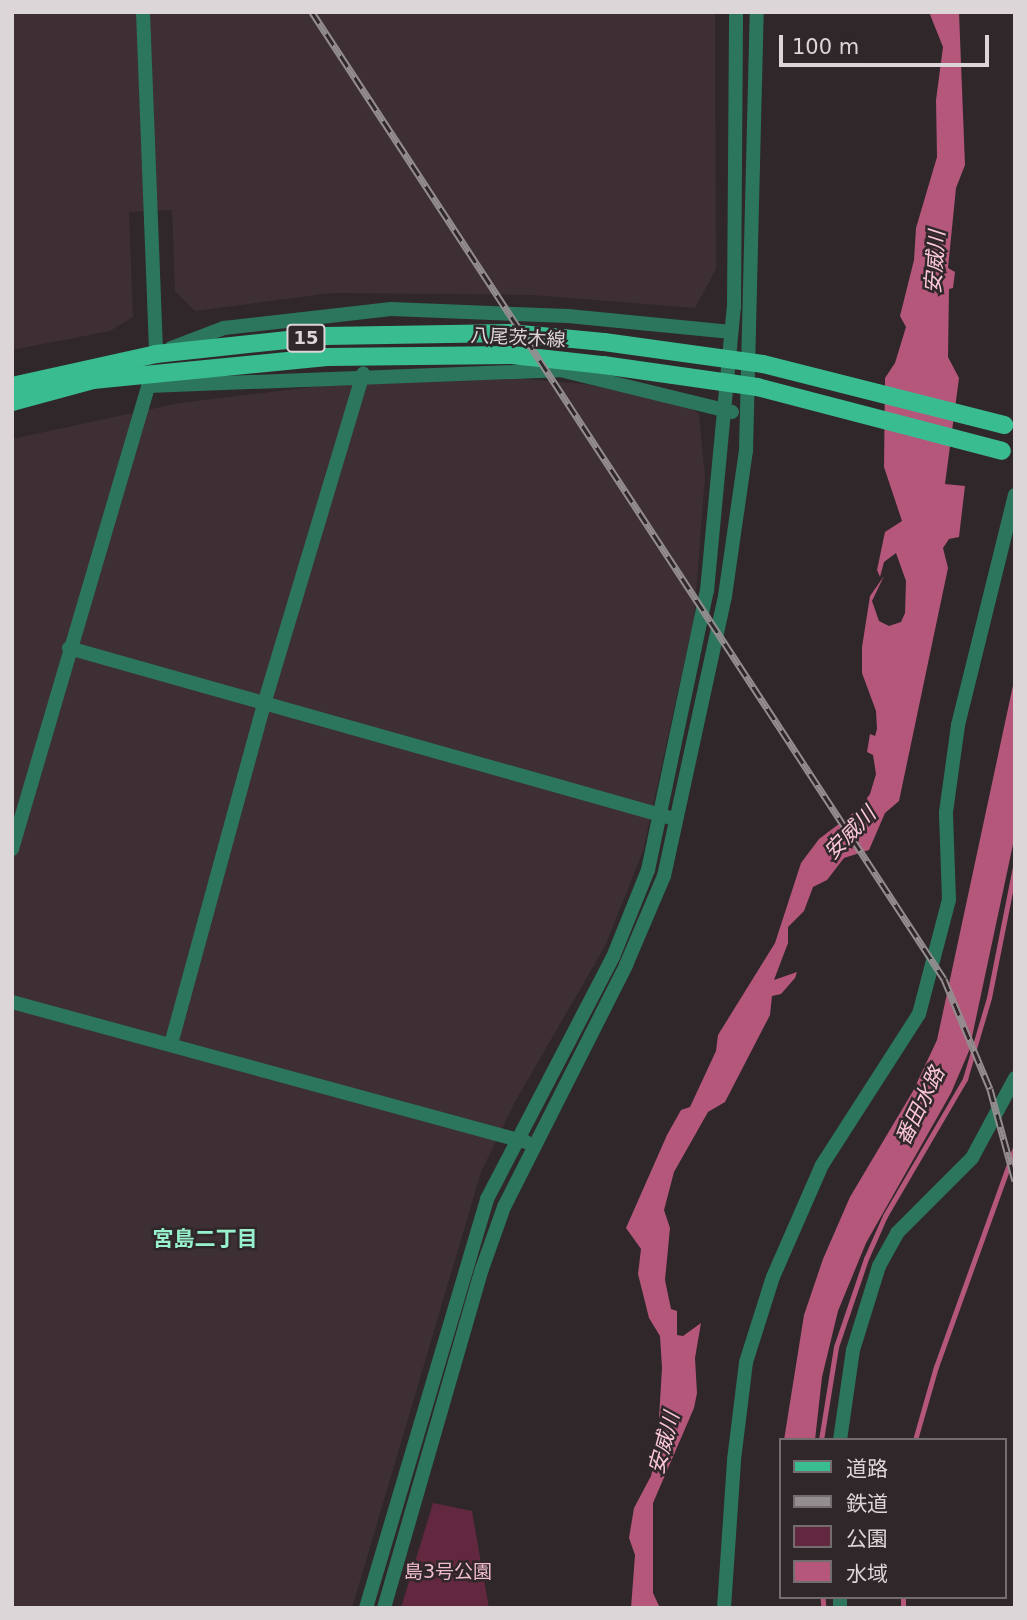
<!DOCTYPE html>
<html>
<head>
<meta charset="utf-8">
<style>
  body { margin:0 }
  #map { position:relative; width:1027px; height:1620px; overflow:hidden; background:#2f272a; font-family:"DejaVu Sans","Noto Sans JP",sans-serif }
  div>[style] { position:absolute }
  .built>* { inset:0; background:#3e2f34 }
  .green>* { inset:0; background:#62283f }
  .water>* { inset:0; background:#b5567b }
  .stream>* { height:4.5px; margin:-2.25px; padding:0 2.25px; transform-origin:2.25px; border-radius:2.25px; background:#b5567b }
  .minor>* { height:14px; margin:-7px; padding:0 7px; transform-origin:7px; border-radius:7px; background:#2b765c }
  .tertiary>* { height:14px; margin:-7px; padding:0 7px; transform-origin:7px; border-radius:7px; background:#2b765c }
  .primary>* { height:18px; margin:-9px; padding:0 9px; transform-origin:9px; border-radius:9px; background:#3abc91 }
  .rail>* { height:7px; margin-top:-3.5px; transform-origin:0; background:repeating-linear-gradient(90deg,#2f272a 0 13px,#948d8f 0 26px); box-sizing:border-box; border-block:2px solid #948d8f }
  .primary-bridge>* { height:18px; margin:-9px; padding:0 9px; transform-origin:9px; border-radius:9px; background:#3abc91 }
  span { translate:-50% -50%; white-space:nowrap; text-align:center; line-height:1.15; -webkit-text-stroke:5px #2f272a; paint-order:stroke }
  .shield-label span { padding:2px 5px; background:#2f272a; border:2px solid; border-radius:5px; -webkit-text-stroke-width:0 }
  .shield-label { font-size:18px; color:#dcd6d8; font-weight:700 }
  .street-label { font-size:19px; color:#dcd6d8 }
  .park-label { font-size:19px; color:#f1bdce }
  .water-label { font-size:21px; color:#fcc7d8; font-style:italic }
  .neighbourhood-label { font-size:21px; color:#98f1cd; font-weight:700 }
  .frame { position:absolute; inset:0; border:14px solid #dcd6d8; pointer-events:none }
  .legend { position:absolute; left:779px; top:1438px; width:228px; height:161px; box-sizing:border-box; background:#2f272a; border:2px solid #746d70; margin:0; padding:9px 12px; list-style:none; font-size:21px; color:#dcd6d8 }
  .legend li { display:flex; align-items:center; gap:14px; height:35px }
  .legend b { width:35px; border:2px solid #746d70 }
  .scale { position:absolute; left:779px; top:35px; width:210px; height:32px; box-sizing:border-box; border:4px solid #dcd6d8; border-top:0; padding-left:9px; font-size:21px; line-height:24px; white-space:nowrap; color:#dcd6d8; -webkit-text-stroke:5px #2f272a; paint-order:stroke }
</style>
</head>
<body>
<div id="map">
  <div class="built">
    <div style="clip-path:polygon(12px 12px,715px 12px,716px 269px,695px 308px,532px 295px,332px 293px,195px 311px,175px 291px,172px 210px,129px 212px,133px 317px,110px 331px,12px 350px)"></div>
    <div style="clip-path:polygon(499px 377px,584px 384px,686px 405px,699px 414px,705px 477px,694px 618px,643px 851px,605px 946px,515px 1102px,481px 1172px,352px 1608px,12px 1608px,12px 439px,179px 403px,379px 379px)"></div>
  </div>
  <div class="green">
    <div style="clip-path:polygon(433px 1503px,472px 1511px,489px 1608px,401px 1608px)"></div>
  </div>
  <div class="water">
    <div style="clip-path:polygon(929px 12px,959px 12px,965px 165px,956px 188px,948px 268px,955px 272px,953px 288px,949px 289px,948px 357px,959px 378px,945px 484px,965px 486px,959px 537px,949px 539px,943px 548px,948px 568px,899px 801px,885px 813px,869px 850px,844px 858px,827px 880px,813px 887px,804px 911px,788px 927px,788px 943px,774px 980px,797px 972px,795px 978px,781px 994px,772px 996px,770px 1015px,725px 1102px,708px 1112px,674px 1172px,664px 1210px,670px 1228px,665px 1280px,671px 1309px,677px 1311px,677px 1335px,683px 1336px,701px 1323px,695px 1358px,697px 1393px,694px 1408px,653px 1503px,653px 1593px,660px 1608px,631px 1608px,635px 1555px,629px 1538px,634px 1508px,651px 1476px,657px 1451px,662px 1368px,660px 1336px,649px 1318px,638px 1274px,641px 1249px,626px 1228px,667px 1135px,681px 1110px,690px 1107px,716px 1051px,718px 1035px,775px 943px,801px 863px,819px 839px,860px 808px,870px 794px,876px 774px,873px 755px,867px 752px,870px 734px,875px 736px,877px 729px,876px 711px,862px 673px,862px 647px,870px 596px,884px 576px,872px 601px,879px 621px,889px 626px,901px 622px,905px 613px,906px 581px,896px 553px,884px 562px,880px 577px,877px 570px,885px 532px,902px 521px,884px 467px,885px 378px,895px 363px,906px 327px,900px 316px,914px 260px,916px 228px,937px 157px,936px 100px,943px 47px)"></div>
    <div style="clip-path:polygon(1015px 676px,1015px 835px,969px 1051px,951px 1093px,866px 1243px,838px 1311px,822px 1377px,815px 1440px,784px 1440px,804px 1315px,823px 1259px,850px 1197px,913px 1091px,937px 1040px)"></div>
  </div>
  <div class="stream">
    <div style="left:821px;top:1440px;width:94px;rotate:-80.8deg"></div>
    <div style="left:836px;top:1347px;width:93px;rotate:-71.2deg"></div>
    <div style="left:866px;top:1259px;width:47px;rotate:-66.2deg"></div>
    <div style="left:885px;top:1216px;width:159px;rotate:-59.7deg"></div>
    <div style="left:965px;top:1079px;width:84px;rotate:-73.5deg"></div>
    <div style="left:989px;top:998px;width:134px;rotate:-78.8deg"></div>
    <div style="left:915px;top:1440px;width:76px;rotate:-74deg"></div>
    <div style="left:936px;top:1367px;width:233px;rotate:-70.2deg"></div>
    <div style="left:823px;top:1597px;width:11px;rotate:85deg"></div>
    <div style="left:903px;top:1608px;width:11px;rotate:-90deg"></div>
  </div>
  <div class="minor">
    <div style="left:171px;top:348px;width:57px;rotate:-20.7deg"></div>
    <div style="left:224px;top:328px;width:168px;rotate:-6.5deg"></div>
    <div style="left:391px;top:309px;width:177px;rotate:2.3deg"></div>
    <div style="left:568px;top:316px;width:164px;rotate:5.6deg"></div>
    <div style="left:69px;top:648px;width:622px;rotate:15.76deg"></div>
    <div style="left:12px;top:849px;width:483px;rotate:-73.6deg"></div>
    <div style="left:148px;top:386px;width:412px;rotate:-2.2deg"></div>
    <div style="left:560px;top:370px;width:177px;rotate:13.7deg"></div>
    <div style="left:12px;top:1002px;width:533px;rotate:15.24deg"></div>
    <div style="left:171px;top:1044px;width:352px;rotate:-74.7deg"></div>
    <div style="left:264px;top:704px;width:345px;rotate:-73.3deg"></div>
    <div style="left:840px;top:1440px;width:91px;rotate:-81.8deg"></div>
    <div style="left:853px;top:1350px;width:88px;rotate:-72.8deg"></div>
    <div style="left:879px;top:1266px;width:38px;rotate:-61deg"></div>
    <div style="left:897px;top:1233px;width:106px;rotate:-45deg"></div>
    <div style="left:972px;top:1158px;width:91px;rotate:-61.7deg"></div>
    <div style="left:840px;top:1597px;width:11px;rotate:90deg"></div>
    <div style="left:366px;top:1608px;width:427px;rotate:-73.5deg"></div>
    <div style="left:487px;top:1199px;width:273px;rotate:-62.5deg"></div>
    <div style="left:613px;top:957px;width:94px;rotate:-68.1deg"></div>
    <div style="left:648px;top:870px;width:285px;rotate:-78.1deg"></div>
    <div style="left:707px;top:591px;width:285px;rotate:-84.6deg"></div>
    <div style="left:734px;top:307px;width:295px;rotate:-89.6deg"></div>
    <div style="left:384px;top:1608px;width:353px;rotate:-73.9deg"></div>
    <div style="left:482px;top:1269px;width:66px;rotate:-70.5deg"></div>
    <div style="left:504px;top:1207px;width:271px;rotate:-63.2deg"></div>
    <div style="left:626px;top:965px;width:97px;rotate:-66.9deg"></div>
    <div style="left:664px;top:876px;width:287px;rotate:-77.7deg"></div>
    <div style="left:725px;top:596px;width:147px;rotate:-81.8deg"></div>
    <div style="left:746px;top:451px;width:439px;rotate:-88.6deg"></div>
    <div style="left:724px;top:1608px;width:148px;rotate:-86.1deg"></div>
    <div style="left:734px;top:1460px;width:99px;rotate:-83deg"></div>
    <div style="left:746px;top:1362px;width:89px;rotate:-72.4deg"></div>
    <div style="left:773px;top:1277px;width:122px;rotate:-66.4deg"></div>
    <div style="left:822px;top:1165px;width:179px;rotate:-57.3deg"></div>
    <div style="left:919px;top:1014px;width:118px;rotate:-75.3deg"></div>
    <div style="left:949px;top:900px;width:88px;rotate:-92deg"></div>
    <div style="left:946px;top:812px;width:88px;rotate:-82.1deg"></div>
    <div style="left:958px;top:725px;width:237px;rotate:-76.1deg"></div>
  </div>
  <div class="tertiary">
    <div style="left:143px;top:12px;width:342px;rotate:87.8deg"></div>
  </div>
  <div class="primary">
    <div style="left:12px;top:386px;width:148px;rotate:-12.5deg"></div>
    <div style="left:156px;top:354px;width:170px;rotate:-6.1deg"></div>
    <div style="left:325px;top:336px;width:185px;rotate:-0.9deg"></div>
    <div style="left:510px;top:333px;width:94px;rotate:5.5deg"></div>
    <div style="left:12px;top:402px;width:84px;rotate:-15.2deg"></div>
    <div style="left:93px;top:380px;width:235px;rotate:-5.6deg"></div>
    <div style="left:327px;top:357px;width:185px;rotate:-0.6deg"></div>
    <div style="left:512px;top:355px;width:92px;rotate:6.3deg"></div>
  </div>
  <div class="rail">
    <div style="left:312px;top:12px;width:1155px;rotate:56.83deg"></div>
    <div style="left:944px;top:979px;width:119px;rotate:67.3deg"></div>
    <div style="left:990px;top:1089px;width:95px;rotate:74.8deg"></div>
  </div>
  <div class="primary-bridge">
    <div style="left:604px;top:342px;width:161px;rotate:7.9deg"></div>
    <div style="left:763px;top:364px;width:249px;rotate:14.2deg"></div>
    <div style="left:603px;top:365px;width:156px;rotate:8.1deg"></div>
    <div style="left:757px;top:387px;width:253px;rotate:14.6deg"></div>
  </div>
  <div class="shield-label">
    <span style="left:306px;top:338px">15</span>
  </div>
  <div class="street-label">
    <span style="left:518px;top:338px;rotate:3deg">八尾茨木線</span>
  </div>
  <div class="park-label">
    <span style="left:448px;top:1572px">島3号公園</span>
  </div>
  <div class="water-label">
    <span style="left:935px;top:262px;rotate:-86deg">安威川</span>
    <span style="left:850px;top:833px;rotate:-46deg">安威川</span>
    <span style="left:920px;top:1106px;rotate:-64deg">番田水路</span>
    <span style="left:664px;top:1443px;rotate:-75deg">安威川</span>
  </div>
  <div class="neighbourhood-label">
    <span style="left:205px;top:1239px">宮島二丁目</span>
  </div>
  <div class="frame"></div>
  <ul class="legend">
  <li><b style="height:9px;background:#3abc91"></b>道路</li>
  <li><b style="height:9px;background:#948d8f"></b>鉄道</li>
  <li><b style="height:19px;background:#62283f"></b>公園</li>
  <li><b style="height:19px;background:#b5567b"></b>水域</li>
  </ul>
  <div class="scale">100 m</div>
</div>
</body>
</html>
